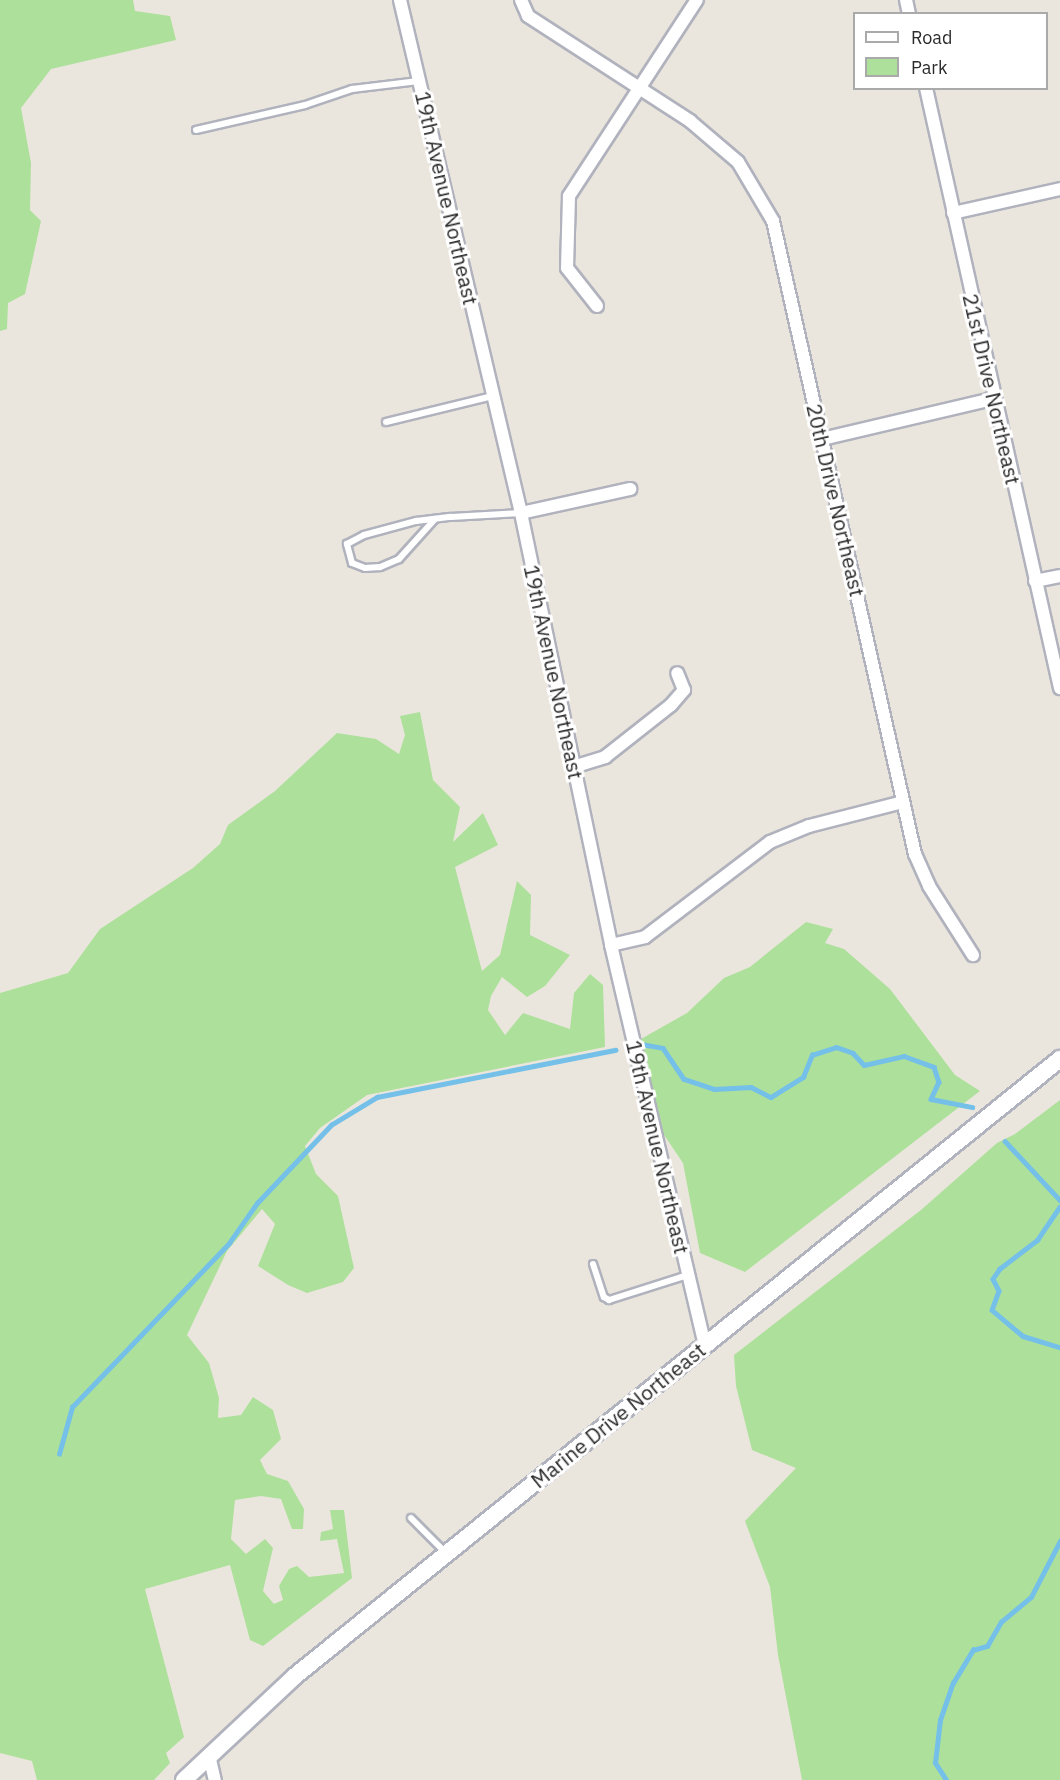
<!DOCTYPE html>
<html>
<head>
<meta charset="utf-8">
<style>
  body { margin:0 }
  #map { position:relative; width:1060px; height:1780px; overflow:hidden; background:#ebe6dd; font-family:"IBM Plex Sans",sans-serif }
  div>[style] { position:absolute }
  .green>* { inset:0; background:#ade09b }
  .stream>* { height:4.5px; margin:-2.25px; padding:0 2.25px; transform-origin:2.25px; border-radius:2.25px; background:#74c0e9 }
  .roads { filter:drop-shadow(2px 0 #b0b2bd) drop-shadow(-2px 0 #b0b2bd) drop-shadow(0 2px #b0b2bd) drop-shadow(0 -2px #b0b2bd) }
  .service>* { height:6px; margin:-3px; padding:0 3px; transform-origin:3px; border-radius:3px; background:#fff }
  .minor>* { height:12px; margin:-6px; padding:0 6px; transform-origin:6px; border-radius:6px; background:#fff }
  .secondary>* { height:16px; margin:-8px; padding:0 8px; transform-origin:8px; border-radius:8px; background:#fff }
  span { translate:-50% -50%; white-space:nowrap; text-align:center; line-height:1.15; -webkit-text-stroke:6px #fff; paint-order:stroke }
  .street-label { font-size:21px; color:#2a2a2a }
  .legend { position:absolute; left:853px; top:12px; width:195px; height:78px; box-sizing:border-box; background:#fff; border:2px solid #aaa; margin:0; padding:8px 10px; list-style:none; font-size:18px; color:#2a2a2a }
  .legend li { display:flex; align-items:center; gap:12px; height:30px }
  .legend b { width:30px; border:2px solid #aaa }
</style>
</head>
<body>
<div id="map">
  <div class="green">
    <div style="clip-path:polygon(0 0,133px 0,135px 11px,170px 16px,176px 40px,51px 69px,21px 108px,31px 163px,30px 210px,41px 221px,25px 294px,8px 303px,7px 329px,0 331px)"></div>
    <div style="clip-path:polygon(420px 712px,433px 780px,460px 807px,453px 842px,483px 813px,498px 845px,455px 867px,482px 971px,500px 955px,517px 881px,531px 895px,530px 935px,570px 955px,545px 986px,527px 997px,502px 977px,491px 996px,488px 1010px,505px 1035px,523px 1013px,570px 1029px,574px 993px,590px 974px,603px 985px,605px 1047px,367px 1095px,320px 1128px,305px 1146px,316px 1174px,338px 1196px,354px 1268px,343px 1282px,307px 1293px,288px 1285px,258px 1266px,275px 1224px,262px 1209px,227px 1251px,187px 1335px,209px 1363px,219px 1398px,218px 1418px,241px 1415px,253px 1397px,273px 1410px,281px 1439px,260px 1460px,267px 1474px,288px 1481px,304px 1509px,303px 1529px,292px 1529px,281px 1499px,261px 1496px,235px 1500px,231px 1539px,246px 1554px,265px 1539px,273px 1548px,263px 1591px,274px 1604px,283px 1600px,279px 1586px,289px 1569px,297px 1566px,309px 1577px,344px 1573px,337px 1539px,320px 1541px,321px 1532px,333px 1529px,330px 1510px,344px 1510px,352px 1578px,263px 1646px,250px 1640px,230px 1565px,145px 1589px,184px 1737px,166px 1753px,170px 1763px,154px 1780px,37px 1780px,32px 1761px,0 1753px,0 993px,68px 973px,100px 929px,193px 868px,220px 844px,228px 825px,275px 791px,337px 733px,376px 739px,399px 754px,405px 735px,400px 716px)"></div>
    <div style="clip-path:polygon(806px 922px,833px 929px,825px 943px,844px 949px,890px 989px,955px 1075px,980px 1091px,745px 1272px,700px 1253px,683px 1163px,658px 1126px,641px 1039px,687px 1013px,724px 978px,750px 967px)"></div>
    <div style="clip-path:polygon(1060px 1100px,1060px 1780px,802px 1780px,778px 1655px,770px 1587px,745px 1521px,796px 1468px,752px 1450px,736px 1386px,734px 1355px,921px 1210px,997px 1143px,1015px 1134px)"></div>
  </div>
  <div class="stream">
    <div style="left:641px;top:1044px;width:22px;rotate:10deg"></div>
    <div style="left:663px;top:1048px;width:37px;rotate:56deg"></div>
    <div style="left:684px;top:1079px;width:32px;rotate:18deg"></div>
    <div style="left:714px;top:1089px;width:37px;rotate:-3deg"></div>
    <div style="left:751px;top:1087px;width:22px;rotate:27deg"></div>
    <div style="left:771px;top:1097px;width:38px;rotate:-32deg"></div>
    <div style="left:803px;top:1077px;width:24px;rotate:-68deg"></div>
    <div style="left:812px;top:1055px;width:25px;rotate:-18deg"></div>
    <div style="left:836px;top:1047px;width:18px;rotate:19deg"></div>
    <div style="left:853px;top:1053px;width:16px;rotate:47deg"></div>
    <div style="left:864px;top:1065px;width:41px;rotate:-12.7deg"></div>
    <div style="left:904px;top:1056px;width:32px;rotate:20deg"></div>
    <div style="left:934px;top:1067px;width:16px;rotate:72deg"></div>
    <div style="left:939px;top:1082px;width:19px;rotate:115deg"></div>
    <div style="left:931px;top:1099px;width:42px;rotate:11deg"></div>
    <div style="left:1005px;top:1141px;width:81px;rotate:47deg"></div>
    <div style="left:1060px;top:1207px;width:40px;rotate:124deg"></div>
    <div style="left:1038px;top:1240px;width:48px;rotate:142.7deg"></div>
    <div style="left:1000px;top:1269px;width:12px;rotate:125deg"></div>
    <div style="left:993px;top:1279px;width:13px;rotate:63deg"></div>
    <div style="left:999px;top:1291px;width:20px;rotate:110deg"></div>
    <div style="left:992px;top:1310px;width:40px;rotate:40deg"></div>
    <div style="left:1023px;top:1336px;width:39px;rotate:17deg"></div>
    <div style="left:59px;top:1454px;width:49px;rotate:-74.5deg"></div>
    <div style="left:72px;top:1407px;width:227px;rotate:-46.2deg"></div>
    <div style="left:229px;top:1243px;width:49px;rotate:-55deg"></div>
    <div style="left:257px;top:1203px;width:108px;rotate:-46.5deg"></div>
    <div style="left:331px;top:1125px;width:54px;rotate:-31.3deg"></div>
    <div style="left:377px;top:1097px;width:243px;rotate:-11.2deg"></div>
    <div style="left:946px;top:1780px;width:20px;rotate:-123deg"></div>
    <div style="left:935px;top:1763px;width:43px;rotate:-83.4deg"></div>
    <div style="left:940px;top:1720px;width:39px;rotate:-71deg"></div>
    <div style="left:953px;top:1683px;width:39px;rotate:-59deg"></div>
    <div style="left:973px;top:1650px;width:15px;rotate:-16deg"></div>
    <div style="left:987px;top:1646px;width:28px;rotate:-60deg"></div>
    <div style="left:1001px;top:1622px;width:39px;rotate:-40deg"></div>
    <div style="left:1031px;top:1597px;width:63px;rotate:-62.6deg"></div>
  </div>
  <div class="roads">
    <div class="service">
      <div style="left:196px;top:130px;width:112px;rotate:-12.9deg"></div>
      <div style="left:305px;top:105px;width:50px;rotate:-18.8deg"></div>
      <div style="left:352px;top:89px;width:67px;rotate:-6.8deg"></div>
      <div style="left:386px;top:422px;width:110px;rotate:-13.7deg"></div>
      <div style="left:435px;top:519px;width:54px;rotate:132deg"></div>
      <div style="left:399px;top:559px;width:21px;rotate:157deg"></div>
      <div style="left:380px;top:567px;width:15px;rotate:176deg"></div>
      <div style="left:365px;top:568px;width:14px;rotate:-159deg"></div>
      <div style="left:352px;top:563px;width:20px;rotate:-105deg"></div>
      <div style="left:347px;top:544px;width:19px;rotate:-28deg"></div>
      <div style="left:364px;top:535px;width:54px;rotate:-15.1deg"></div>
      <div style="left:416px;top:521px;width:35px;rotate:-7deg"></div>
      <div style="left:451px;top:517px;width:70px;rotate:-3.3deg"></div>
      <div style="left:593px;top:1264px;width:35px;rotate:72deg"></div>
      <div style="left:604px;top:1297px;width:6px;rotate:31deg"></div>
      <div style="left:609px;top:1300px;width:83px;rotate:-17.6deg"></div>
      <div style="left:411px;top:1518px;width:49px;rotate:45deg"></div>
    </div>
    <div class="minor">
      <div style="left:400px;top:0;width:527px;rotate:76.73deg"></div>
      <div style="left:521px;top:513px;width:441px;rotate:78.2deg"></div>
      <div style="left:611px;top:945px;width:411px;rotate:76.8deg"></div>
      <div style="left:521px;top:0;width:17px;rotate:66deg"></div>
      <div style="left:528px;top:16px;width:193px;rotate:32.9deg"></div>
      <div style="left:690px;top:121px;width:63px;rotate:40.5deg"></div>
      <div style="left:738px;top:162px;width:69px;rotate:59.3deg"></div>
      <div style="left:773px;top:221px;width:649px;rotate:77.36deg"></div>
      <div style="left:915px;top:854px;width:35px;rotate:66deg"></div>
      <div style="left:929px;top:886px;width:82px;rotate:57.5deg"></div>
      <div style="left:906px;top:0;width:14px;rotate:78deg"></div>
      <div style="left:926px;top:88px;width:615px;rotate:77.41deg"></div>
      <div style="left:953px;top:213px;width:110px;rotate:-12.6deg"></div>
      <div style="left:597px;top:306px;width:48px;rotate:-128.3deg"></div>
      <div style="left:567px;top:268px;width:72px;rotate:-88.4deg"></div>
      <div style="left:569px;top:196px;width:234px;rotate:-56.9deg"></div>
      <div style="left:822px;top:439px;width:176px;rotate:-13.2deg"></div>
      <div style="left:521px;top:513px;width:112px;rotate:-12.4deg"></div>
      <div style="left:1035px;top:581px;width:25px;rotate:-11deg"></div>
      <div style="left:573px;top:767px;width:34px;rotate:-17deg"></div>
      <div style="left:605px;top:757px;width:84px;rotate:-38.2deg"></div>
      <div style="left:671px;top:705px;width:20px;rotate:-49deg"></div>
      <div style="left:684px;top:690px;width:18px;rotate:-112deg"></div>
      <div style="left:611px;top:945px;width:35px;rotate:-13deg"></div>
      <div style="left:645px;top:937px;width:157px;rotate:-37.2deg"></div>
      <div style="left:770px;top:842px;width:42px;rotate:-22.3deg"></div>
      <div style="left:809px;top:826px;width:97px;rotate:-14.3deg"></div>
      <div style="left:209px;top:1755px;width:26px;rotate:77deg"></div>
    </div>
    <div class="secondary">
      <div style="left:184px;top:1780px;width:152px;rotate:-43.1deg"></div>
      <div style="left:295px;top:1676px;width:983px;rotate:-38.89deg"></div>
    </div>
  </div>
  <div class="street-label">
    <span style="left:447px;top:198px;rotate:77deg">19th Avenue Northeast</span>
    <span style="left:992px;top:389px;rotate:77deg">21st Drive Northeast</span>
    <span style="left:836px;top:500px;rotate:77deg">20th Drive Northeast</span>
    <span style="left:554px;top:672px;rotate:78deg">19th Avenue Northeast</span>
    <span style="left:658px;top:1147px;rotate:77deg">19th Avenue Northeast</span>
    <span style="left:618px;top:1415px;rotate:-39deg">Marine Drive Northeast</span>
  </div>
  <ul class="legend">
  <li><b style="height:8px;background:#fff"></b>Road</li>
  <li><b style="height:16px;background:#ade09b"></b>Park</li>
  </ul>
</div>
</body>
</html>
